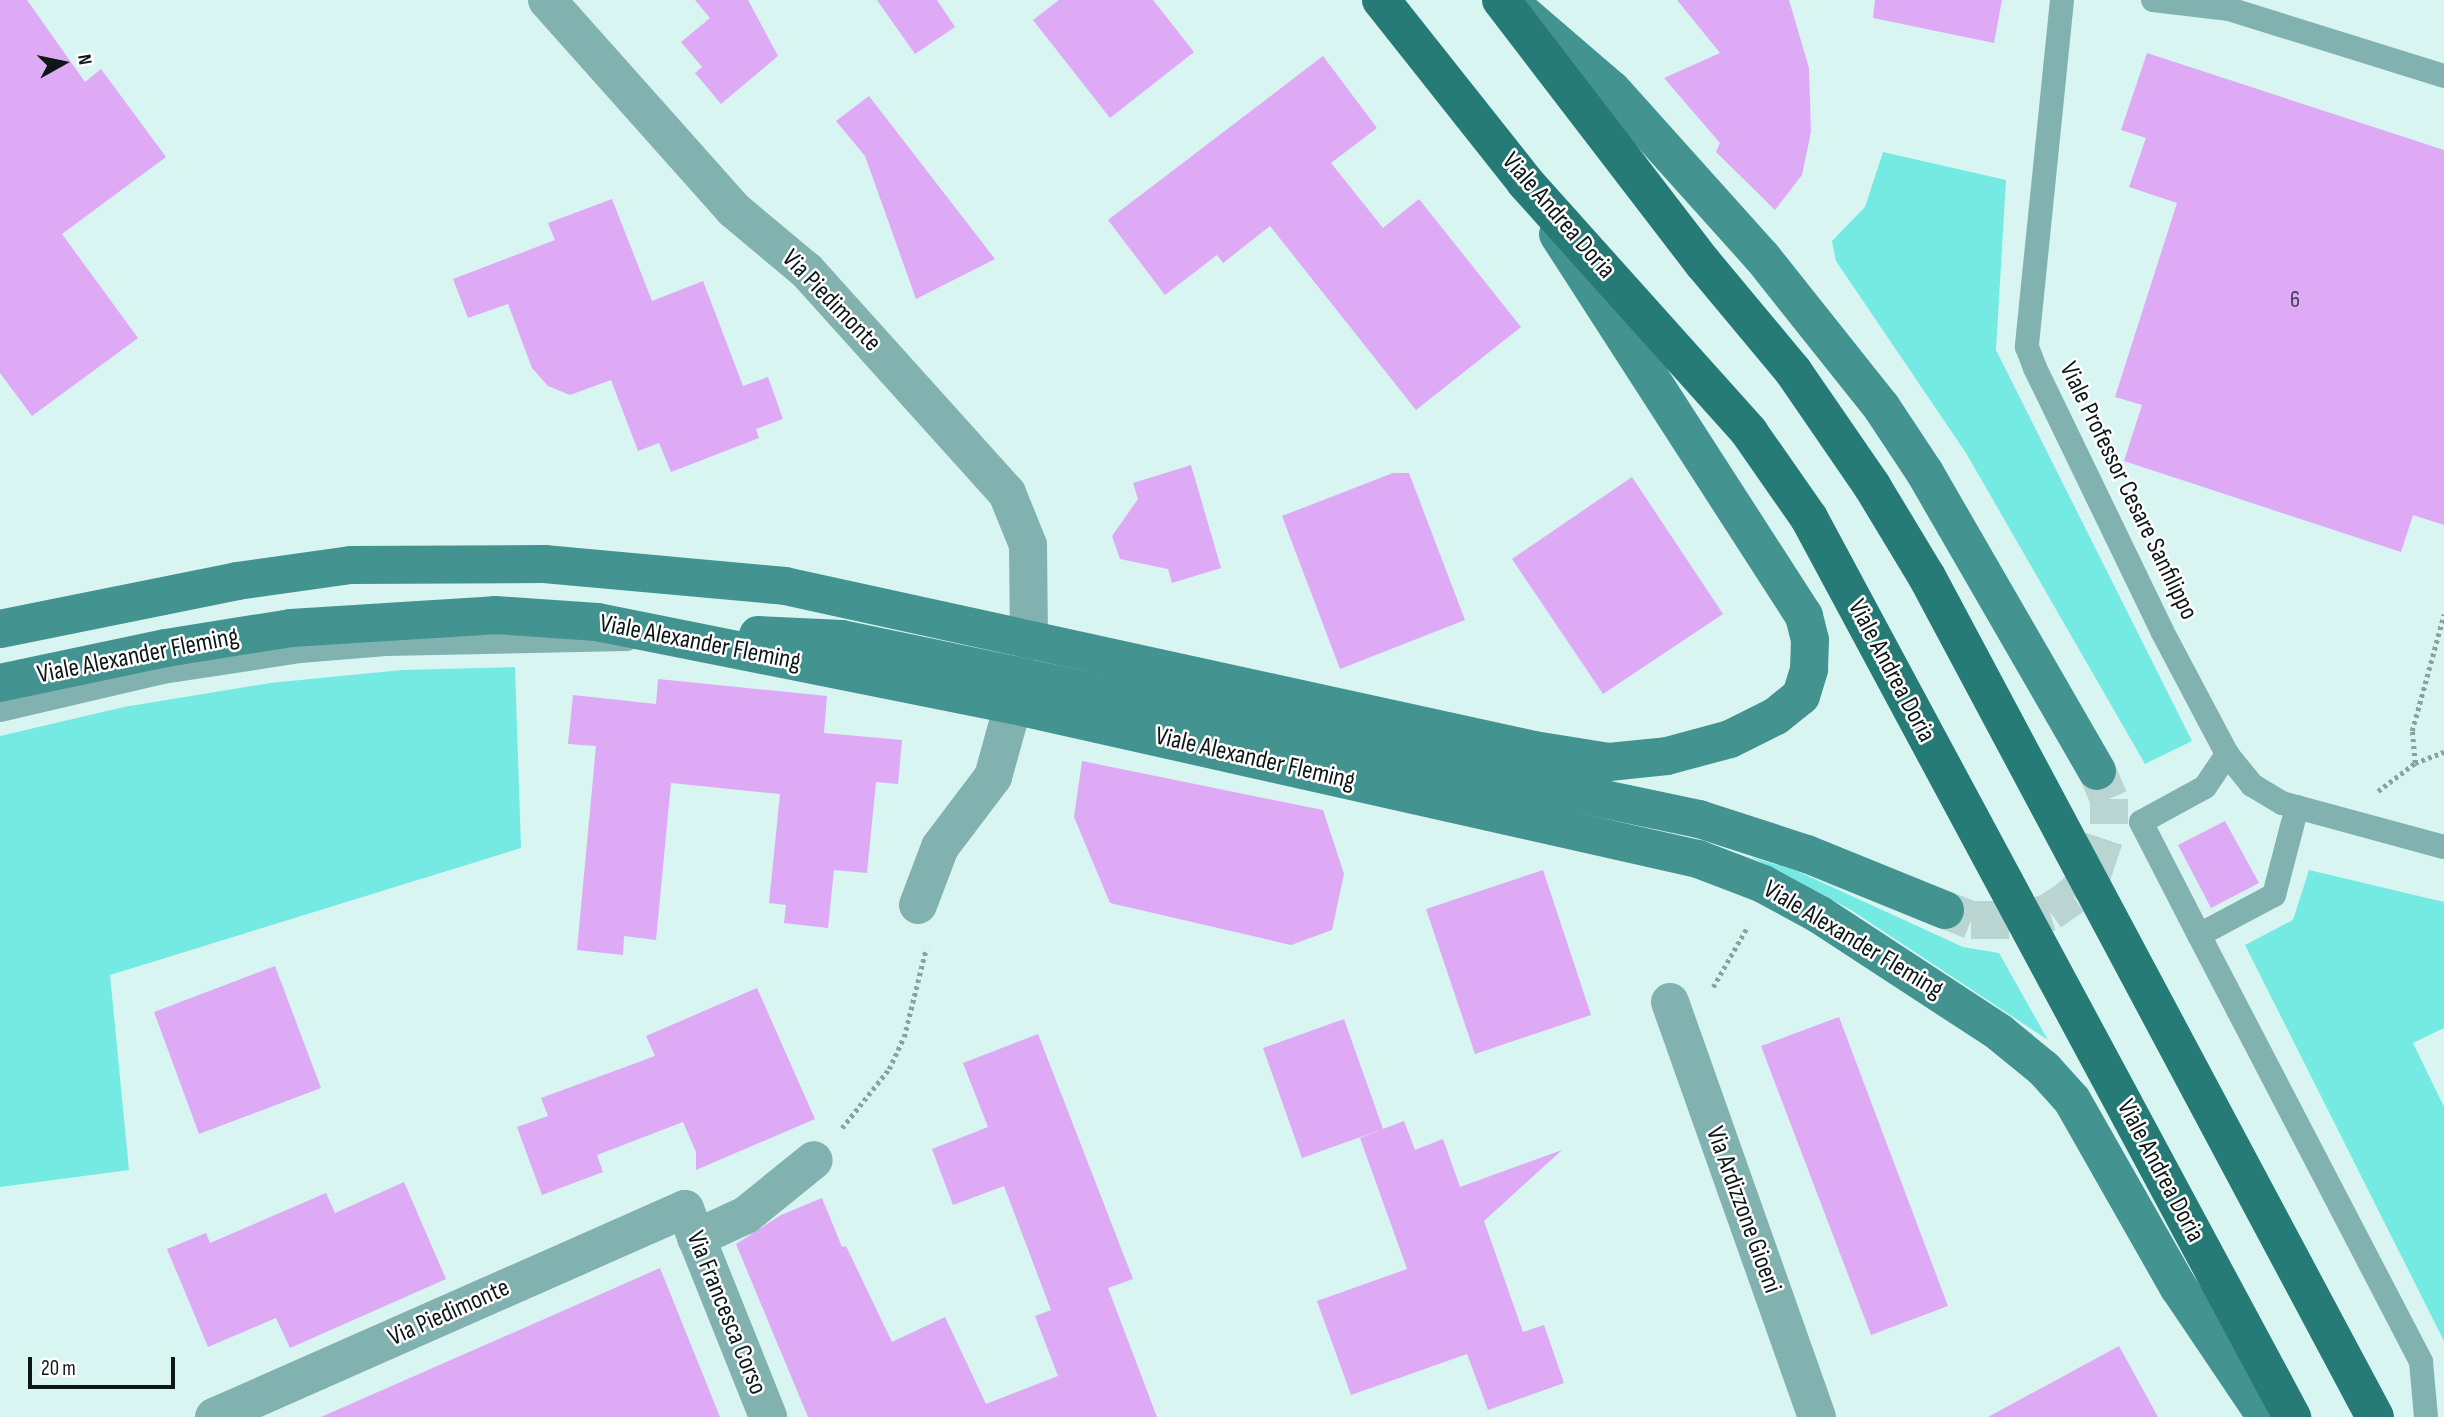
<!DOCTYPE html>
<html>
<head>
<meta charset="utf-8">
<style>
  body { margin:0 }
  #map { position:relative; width:2444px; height:1417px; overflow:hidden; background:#d8f5f2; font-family:"Sofia Sans Condensed",sans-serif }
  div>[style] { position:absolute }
  .green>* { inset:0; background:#75eae3 }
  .building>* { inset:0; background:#deaaf5 }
  .secondary-tunnel>* { height:38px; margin-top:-19px; transform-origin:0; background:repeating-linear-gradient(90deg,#b9d4d1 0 38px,transparent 0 57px) }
  .path>* { height:4.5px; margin-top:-2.25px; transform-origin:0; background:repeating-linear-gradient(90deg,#8ba19e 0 3.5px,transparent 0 7px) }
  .lane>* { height:24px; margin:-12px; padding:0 12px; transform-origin:12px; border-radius:12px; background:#81b2af }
  .street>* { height:38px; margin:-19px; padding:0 19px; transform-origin:19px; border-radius:19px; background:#81b2af }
  .secondary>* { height:38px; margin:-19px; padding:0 19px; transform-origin:19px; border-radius:19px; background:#439490 }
  .primary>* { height:38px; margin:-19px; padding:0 19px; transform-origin:19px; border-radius:19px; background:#267b77 }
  span { translate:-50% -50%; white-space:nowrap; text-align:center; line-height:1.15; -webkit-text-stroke:5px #fff; paint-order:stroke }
  .number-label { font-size:23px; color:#403c4e }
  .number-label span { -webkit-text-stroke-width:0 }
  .street-label { font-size:26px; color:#0c1716 }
  .north { position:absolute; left:28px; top:28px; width:70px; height:70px; -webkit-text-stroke:5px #fff; paint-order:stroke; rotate:81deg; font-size:19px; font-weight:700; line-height:28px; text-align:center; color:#0c1716 }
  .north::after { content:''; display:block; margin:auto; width:24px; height:32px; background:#0c1716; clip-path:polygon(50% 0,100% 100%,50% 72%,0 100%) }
  .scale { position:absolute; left:28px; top:1357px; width:147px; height:32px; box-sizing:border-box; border:4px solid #0c1716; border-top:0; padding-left:9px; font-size:21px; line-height:24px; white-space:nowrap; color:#0c1716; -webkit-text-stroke:5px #fff; paint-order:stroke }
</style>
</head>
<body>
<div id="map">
  <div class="green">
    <div style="clip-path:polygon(1883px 152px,2006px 180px,1996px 350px,2192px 741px,2145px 764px,1966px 453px,1836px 261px,1832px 241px,1865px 207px)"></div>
    <div style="clip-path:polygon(515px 667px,521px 848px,110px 975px,129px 1170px,0 1187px,0 736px,124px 707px,270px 683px,402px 670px)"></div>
    <div style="clip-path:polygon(1751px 857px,1797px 871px,1963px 947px,1999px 953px,2048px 1040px,1851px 910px)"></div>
    <div style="clip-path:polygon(2309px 870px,2444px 902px,2444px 1028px,2413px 1043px,2444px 1107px,2444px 1341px,2245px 945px,2293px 920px)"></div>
  </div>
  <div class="building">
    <div style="clip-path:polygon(0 0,27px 0,85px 82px,101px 69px,166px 157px,62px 234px,138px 338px,32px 416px,0 373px)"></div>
    <div style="clip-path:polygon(695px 0,748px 0,778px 56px,721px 104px,695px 73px,702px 67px,681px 42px,710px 18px)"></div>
    <div style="clip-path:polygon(877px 0,937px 0,955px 27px,915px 54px)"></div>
    <div style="clip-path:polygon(1059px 0,1153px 0,1194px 52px,1110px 118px,1033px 20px)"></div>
    <div style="clip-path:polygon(1677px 0,1789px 0,1809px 68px,1811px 132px,1802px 175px,1775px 210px,1716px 152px,1720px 143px,1664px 78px,1720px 53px)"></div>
    <div style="clip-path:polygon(1875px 0,2002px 0,1994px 43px,1873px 18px)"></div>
    <div style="clip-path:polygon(2147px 53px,2444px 150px,2444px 525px,2413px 515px,2401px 552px,2124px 461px,2142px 405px,2115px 397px,2177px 203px,2129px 187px,2146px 138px,2121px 130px)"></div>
    <div style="clip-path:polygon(1323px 56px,1377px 128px,1331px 163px,1383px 228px,1419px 199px,1521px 327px,1416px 410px,1270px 226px,1223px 263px,1217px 255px,1165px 295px,1108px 220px)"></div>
    <div style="clip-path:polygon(869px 96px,995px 259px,916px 299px,865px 156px,836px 121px)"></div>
    <div style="clip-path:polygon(612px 199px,652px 301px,703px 281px,743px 386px,768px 377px,783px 419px,756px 429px,759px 438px,671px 472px,659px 443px,638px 451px,611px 380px,570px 395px,548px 386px,532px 368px,508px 304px,468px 318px,453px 279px,555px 240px,548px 223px)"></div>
    <div style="clip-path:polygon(1191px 465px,1221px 568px,1172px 583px,1168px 569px,1120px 559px,1112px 536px,1138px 499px,1133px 483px)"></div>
    <div style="clip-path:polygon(1393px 473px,1409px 473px,1465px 620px,1340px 669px,1282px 516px)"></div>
    <div style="clip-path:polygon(1632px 477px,1723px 614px,1603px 694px,1512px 559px)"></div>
    <div style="clip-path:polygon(658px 679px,827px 696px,824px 733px,902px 740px,898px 784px,876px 782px,867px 873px,834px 870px,828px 928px,784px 923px,786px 905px,769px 903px,780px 794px,671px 783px,656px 940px,624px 936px,623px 955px,577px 950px,596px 746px,568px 744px,573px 695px,656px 704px)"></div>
    <div style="clip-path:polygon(1082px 761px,1323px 810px,1344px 874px,1332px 930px,1291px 945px,1110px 903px,1074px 817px)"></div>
    <div style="clip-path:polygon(2225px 821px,2259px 883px,2211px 908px,2178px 845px)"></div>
    <div style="clip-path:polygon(1543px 870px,1591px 1015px,1475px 1054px,1426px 909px)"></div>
    <div style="clip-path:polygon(275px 966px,321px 1088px,199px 1134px,154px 1012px)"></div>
    <div style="clip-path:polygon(757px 988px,815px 1119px,696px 1170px,696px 1152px,683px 1122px,597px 1155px,603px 1172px,542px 1195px,517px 1127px,548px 1116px,541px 1098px,655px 1056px,646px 1036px)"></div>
    <div style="clip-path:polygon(1839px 1017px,1948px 1306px,1871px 1335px,1761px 1046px)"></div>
    <div style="clip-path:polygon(1344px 1019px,1383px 1129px,1404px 1121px,1415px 1150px,1443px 1139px,1460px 1187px,1562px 1150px,1484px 1221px,1523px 1332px,1544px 1325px,1564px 1383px,1488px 1410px,1467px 1354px,1351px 1395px,1317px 1301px,1407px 1269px,1360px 1138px,1380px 1130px,1302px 1158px,1263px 1048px)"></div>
    <div style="clip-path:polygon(1038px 1034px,1133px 1279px,1108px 1288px,1157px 1417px,808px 1417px,736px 1244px,781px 1215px,822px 1198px,842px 1247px,846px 1246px,892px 1342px,945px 1317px,986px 1404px,1058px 1376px,1035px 1316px,1051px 1310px,1004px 1186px,953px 1205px,932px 1149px,988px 1127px,963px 1063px)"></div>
    <div style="clip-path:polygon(404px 1182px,446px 1279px,290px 1348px,276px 1318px,208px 1347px,167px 1249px,206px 1233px,210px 1243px,326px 1193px,335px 1213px)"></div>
    <div style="clip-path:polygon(660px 1268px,720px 1417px,321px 1417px,583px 1302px)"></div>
    <div style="clip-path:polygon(2119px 1346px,2158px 1417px,1988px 1417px)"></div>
  </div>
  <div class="secondary-tunnel">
    <div style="left:1945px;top:910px;width:28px;rotate:21deg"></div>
    <div style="left:1971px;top:920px;width:53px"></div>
    <div style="left:2024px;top:920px;width:27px;rotate:-17deg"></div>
    <div style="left:2050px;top:912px;width:28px;rotate:-35deg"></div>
    <div style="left:2073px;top:896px;width:28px;rotate:-48deg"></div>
    <div style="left:2092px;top:875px;width:54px;rotate:-71.6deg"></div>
    <div style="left:2109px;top:824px;width:25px;rotate:-90deg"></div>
    <div style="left:2109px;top:799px;width:30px;rotate:-113deg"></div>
  </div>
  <div class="path">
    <div style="left:2415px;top:763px;width:32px;rotate:-95deg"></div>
    <div style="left:2412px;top:731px;width:121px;rotate:-74.7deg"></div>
    <div style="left:2378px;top:791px;width:46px;rotate:-37.1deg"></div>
    <div style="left:2415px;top:763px;width:31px;rotate:-21deg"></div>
    <div style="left:1713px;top:987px;width:70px;rotate:-60.2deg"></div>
    <div style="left:842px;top:1128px;width:75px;rotate:-51.5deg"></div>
    <div style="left:889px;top:1069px;width:35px;rotate:-65deg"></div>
    <div style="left:904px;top:1037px;width:91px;rotate:-76deg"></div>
  </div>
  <div class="lane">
    <div style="left:2062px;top:0;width:349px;rotate:95.8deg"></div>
    <div style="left:2027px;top:347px;width:22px;rotate:69deg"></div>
    <div style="left:2035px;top:368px;width:292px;rotate:64.2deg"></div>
    <div style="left:2162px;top:631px;width:139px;rotate:62.1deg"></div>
    <div style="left:2227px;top:754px;width:40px;rotate:51deg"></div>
    <div style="left:2252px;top:785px;width:35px;rotate:31deg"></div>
    <div style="left:2282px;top:803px;width:168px;rotate:15.2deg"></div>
    <div style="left:2153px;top:0;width:77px;rotate:6.8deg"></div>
    <div style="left:2229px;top:9px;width:225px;rotate:17.3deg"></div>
    <div style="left:0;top:710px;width:167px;rotate:-13.1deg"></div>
    <div style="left:163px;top:672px;width:139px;rotate:-8.7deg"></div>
    <div style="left:300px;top:651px;width:86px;rotate:-4.7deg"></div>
    <div style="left:386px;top:644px;width:241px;rotate:-1.2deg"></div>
    <div style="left:2297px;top:807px;width:91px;rotate:104.6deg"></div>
    <div style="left:2274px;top:895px;width:85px;rotate:151.9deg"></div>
    <div style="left:2199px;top:935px;width:481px;rotate:62.5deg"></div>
    <div style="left:2421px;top:1362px;width:55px;rotate:84.8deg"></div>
    <div style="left:2199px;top:935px;width:127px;rotate:-117.2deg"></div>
    <div style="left:2141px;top:822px;width:73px;rotate:-28.7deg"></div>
    <div style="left:2205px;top:787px;width:40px;rotate:-56deg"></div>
  </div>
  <div class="street">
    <div style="left:547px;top:0;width:281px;rotate:48.3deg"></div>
    <div style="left:734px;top:210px;width:95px;rotate:39.9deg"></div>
    <div style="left:807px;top:271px;width:299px;rotate:48deg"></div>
    <div style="left:1007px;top:493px;width:56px;rotate:68deg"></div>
    <div style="left:1028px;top:545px;width:97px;rotate:89.4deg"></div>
    <div style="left:918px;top:905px;width:62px;rotate:-69.2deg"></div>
    <div style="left:940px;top:847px;width:88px;rotate:-52.9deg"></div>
    <div style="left:993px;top:777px;width:75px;rotate:-74.5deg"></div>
    <div style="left:1670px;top:1002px;width:440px;rotate:70.5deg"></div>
    <div style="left:696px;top:1238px;width:55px;rotate:-24.7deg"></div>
    <div style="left:746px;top:1215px;width:87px;rotate:-39deg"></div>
    <div style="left:214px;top:1417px;width:515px;rotate:-23.83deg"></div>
    <div style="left:685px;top:1209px;width:224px;rotate:68.2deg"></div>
  </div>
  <div class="secondary">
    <div style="left:1520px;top:11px;width:121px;rotate:40.7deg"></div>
    <div style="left:1612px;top:90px;width:224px;rotate:48.1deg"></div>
    <div style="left:1762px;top:257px;width:193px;rotate:51.5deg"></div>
    <div style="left:1882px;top:408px;width:78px;rotate:56.5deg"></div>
    <div style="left:1925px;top:473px;width:344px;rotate:60deg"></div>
    <div style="left:0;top:629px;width:242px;rotate:-11.4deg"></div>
    <div style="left:237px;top:581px;width:115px;rotate:-8deg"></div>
    <div style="left:351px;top:565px;width:193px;rotate:-0.3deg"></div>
    <div style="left:544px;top:564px;width:242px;rotate:5.2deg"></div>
    <div style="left:785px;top:586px;width:767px;rotate:12.35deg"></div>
    <div style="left:1534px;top:750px;width:76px;rotate:9.1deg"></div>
    <div style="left:1609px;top:762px;width:58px;rotate:-5.9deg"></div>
    <div style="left:1667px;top:756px;width:65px;rotate:-15.1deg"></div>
    <div style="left:1730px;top:739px;width:51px;rotate:-26.6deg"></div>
    <div style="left:1776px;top:716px;width:32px;rotate:-39deg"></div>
    <div style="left:1801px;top:696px;width:28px;rotate:-73deg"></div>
    <div style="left:1809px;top:669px;width:29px;rotate:-88deg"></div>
    <div style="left:1810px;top:640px;width:25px;rotate:-104deg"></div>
    <div style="left:1804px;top:616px;width:454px;rotate:-122.8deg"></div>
    <div style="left:758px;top:635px;width:84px;rotate:2.7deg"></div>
    <div style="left:842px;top:639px;width:876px;rotate:11.86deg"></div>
    <div style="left:1699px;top:819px;width:114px;rotate:18deg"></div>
    <div style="left:1807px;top:854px;width:149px;rotate:22.1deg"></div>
    <div style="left:0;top:683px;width:170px;rotate:-11.9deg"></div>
    <div style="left:166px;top:648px;width:127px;rotate:-9.1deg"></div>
    <div style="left:291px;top:628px;width:204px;rotate:-3.6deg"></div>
    <div style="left:495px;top:615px;width:102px;rotate:3.9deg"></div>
    <div style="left:597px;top:622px;width:424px;rotate:11.3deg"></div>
    <div style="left:1013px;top:705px;width:702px;rotate:12.67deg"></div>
    <div style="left:1698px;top:859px;width:70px;rotate:21deg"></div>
    <div style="left:1763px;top:884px;width:65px;rotate:28.5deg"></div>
    <div style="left:1820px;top:915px;width:215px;rotate:33.2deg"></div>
    <div style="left:2000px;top:1033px;width:57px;rotate:39.3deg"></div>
    <div style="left:2044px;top:1069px;width:42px;rotate:47.9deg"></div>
    <div style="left:2072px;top:1100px;width:216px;rotate:60.4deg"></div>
    <div style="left:2179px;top:1288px;width:156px;rotate:56deg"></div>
  </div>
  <div class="primary">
    <div style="left:1381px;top:0;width:232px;rotate:51.6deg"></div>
    <div style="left:1525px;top:182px;width:336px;rotate:48.1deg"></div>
    <div style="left:1749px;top:432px;width:105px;rotate:55.1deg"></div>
    <div style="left:1809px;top:518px;width:1021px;rotate:61.75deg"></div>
    <div style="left:1501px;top:0;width:332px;rotate:52.5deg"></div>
    <div style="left:1703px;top:263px;width:141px;rotate:50.2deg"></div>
    <div style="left:1793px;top:371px;width:140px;rotate:55.5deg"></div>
    <div style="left:1872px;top:486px;width:106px;rotate:58.9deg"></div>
    <div style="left:1927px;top:577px;width:952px;rotate:61.93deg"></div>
  </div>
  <div class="number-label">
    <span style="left:2295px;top:300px">6</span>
  </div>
  <div class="street-label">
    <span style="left:1558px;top:216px;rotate:49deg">Viale Andrea Doria</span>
    <span style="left:831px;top:301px;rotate:46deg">Via Piedimonte</span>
    <span style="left:2128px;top:491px;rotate:64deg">Viale Professor Cesare Sanfilippo</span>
    <span style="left:700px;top:643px;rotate:11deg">Viale Alexander Fleming</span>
    <span style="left:138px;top:656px;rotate:-11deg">Viale Alexander Fleming</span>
    <span style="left:1891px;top:671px;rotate:62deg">Viale Andrea Doria</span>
    <span style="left:1255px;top:759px;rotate:13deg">Viale Alexander Fleming</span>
    <span style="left:1853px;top:940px;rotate:31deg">Viale Alexander Fleming</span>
    <span style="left:2160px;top:1171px;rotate:62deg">Viale Andrea Doria</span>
    <span style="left:1743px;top:1210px;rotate:70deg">Via Ardizzone Gioeni</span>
    <span style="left:449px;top:1313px;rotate:-24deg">Via Piedimonte</span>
    <span style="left:726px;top:1313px;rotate:68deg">Via Francesca Corso</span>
  </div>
  <div class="north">N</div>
  <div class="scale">20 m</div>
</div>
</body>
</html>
